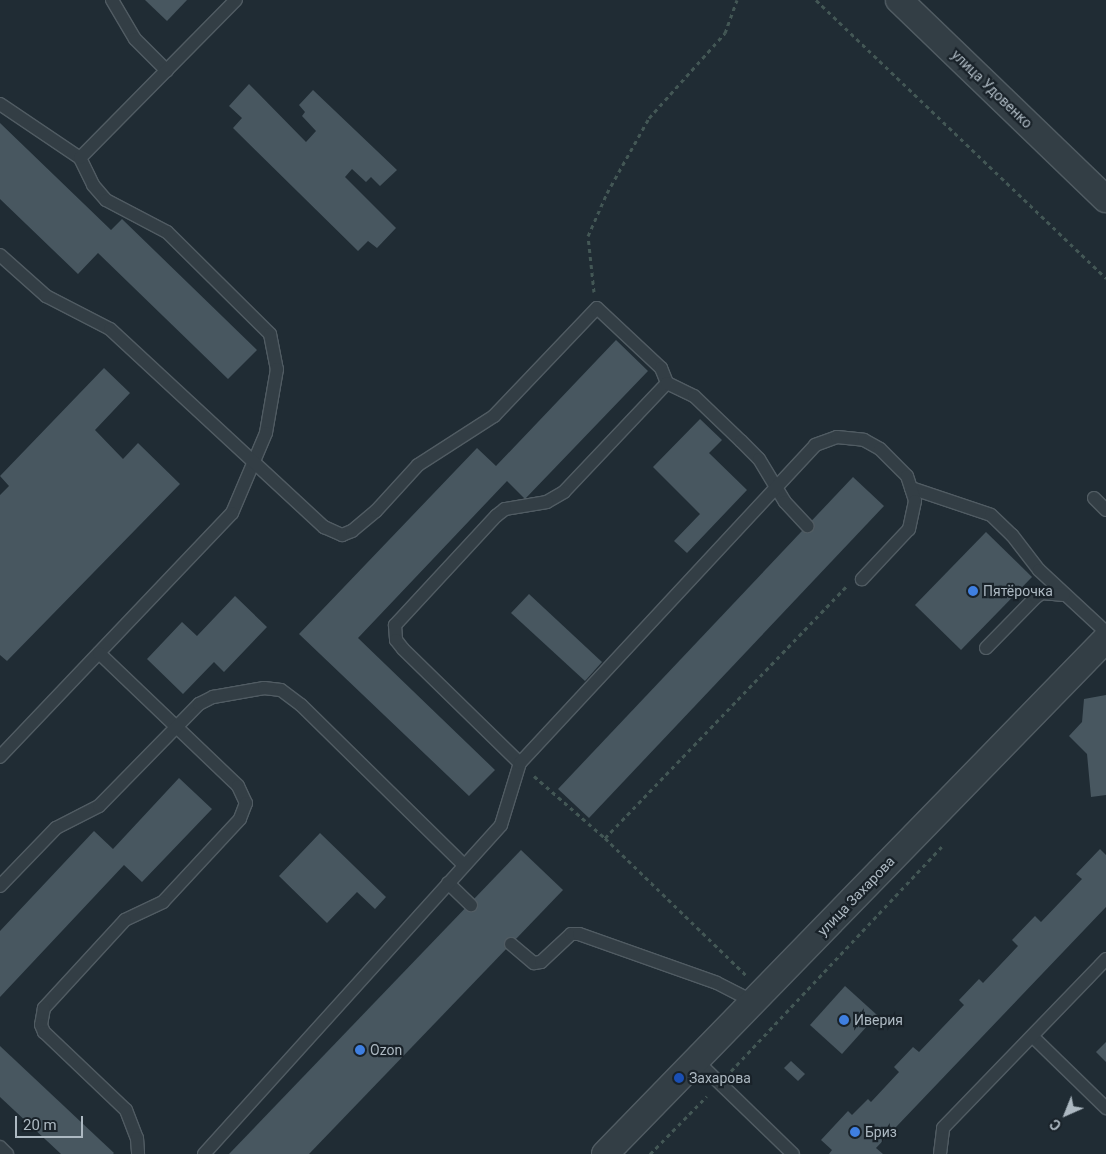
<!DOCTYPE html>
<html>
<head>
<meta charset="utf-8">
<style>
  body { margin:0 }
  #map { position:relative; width:1106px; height:1154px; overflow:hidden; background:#202c34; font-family:Roboto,sans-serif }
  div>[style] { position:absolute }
  .building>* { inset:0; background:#485760 }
  .path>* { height:3px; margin-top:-1.5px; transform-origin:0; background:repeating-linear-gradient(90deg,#435755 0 4px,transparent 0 8px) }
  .roads { filter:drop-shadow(1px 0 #515c63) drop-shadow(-1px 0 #515c63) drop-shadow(0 1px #515c63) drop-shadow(0 -1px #515c63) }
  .lane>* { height:12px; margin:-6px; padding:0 6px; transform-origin:6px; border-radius:6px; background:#333e45 }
  .street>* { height:26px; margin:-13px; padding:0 13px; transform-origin:13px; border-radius:13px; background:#333e45 }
  .dots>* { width:14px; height:14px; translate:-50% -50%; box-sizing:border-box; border:2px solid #192229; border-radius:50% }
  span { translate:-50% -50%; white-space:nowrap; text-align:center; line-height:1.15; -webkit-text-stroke:4.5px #192229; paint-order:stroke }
  .street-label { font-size:14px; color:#adb9c2 }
  .poi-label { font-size:14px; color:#adb9c2 }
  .left { translate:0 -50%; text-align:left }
  .north { position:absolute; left:1041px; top:1089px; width:50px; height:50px; -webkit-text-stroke:4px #192229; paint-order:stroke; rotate:224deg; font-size:14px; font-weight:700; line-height:20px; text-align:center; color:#adb9c2 }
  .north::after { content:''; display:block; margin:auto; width:18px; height:22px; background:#adb9c2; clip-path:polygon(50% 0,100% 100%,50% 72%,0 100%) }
  .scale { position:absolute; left:15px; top:1116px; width:68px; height:22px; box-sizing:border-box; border:2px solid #adb9c2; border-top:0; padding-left:6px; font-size:15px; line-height:18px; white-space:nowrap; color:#adb9c2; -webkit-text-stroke:4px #192229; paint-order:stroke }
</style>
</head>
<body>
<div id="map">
  <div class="building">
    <div style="clip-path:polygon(145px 0,187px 0,167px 21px)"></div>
    <div style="clip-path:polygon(249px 84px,306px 142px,316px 131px,302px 116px,305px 112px,299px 105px,313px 90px,397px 170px,380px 186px,371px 177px,366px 182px,352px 169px,345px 177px,396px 228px,377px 248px,368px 241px,358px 251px,233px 128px,242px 118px,229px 106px)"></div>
    <div style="clip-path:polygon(0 123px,111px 230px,122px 219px,257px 350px,228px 379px,98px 253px,78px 274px,0 199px)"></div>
    <div style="clip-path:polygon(616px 340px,648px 371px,525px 499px,507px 481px,358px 638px,495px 770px,469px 796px,299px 634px,477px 448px,496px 466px)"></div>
    <div style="clip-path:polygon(104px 368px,130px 393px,95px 430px,123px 459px,138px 443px,180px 484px,7px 661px,0 655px,0 495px,9px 486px,0 476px)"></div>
    <div style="clip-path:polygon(700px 419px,722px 440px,709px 453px,747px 490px,687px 553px,674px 541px,700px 514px,653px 467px)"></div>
    <div style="clip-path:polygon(853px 477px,884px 506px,589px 818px,558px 789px)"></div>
    <div style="clip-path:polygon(986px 532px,1032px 577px,961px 650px,915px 605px)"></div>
    <div style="clip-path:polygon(529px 594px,602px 662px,585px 681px,511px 613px)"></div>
    <div style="clip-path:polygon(235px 596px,267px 627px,224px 672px,214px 662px,183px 694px,147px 659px,182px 622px,197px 636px)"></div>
    <div style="clip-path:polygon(1106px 695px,1106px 795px,1091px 797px,1087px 754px,1069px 736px,1082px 722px,1084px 699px)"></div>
    <div style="clip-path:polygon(179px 778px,212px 809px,142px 882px,124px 865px,0 997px,0 931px,94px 831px,113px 849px)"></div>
    <div style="clip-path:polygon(320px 833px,386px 897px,375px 909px,357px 892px,327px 923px,279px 876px)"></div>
    <div style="clip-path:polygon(1100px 849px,1106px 855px,1106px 907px,876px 1148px,883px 1154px,829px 1154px,832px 1150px,821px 1140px,848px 1111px,852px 1115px,868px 1099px,871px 1102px,899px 1072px,894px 1067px,913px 1047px,919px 1052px,964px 1005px,959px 1000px,979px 979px,983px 983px,1018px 946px,1012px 940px,1035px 916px,1041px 922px,1082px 879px,1076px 874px)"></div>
    <div style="clip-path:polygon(521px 850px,563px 890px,309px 1154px,229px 1154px)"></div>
    <div style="clip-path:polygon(845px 986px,877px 1015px,842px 1054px,810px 1025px)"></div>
    <div style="clip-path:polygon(1106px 1042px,1106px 1062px,1096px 1052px)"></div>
    <div style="clip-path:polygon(0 1046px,114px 1153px,113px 1154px,61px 1154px,0 1097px)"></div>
    <div style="clip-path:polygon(791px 1061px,805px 1074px,798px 1081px,784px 1068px)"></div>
  </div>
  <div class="path">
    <div style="left:816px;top:0;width:402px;rotate:43.8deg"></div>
    <div style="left:594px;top:292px;width:56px;rotate:-96.1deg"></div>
    <div style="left:588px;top:236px;width:47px;rotate:-66.2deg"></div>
    <div style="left:607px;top:193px;width:86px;rotate:-60.8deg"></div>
    <div style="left:649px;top:118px;width:114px;rotate:-48.2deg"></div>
    <div style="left:725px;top:33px;width:35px;rotate:-70deg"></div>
    <div style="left:534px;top:776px;width:94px;rotate:41.1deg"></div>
    <div style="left:605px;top:838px;width:197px;rotate:44.2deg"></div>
    <div style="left:605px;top:838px;width:349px;rotate:-46.2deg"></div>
    <div style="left:731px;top:1071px;width:308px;rotate:-46.8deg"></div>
    <div style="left:650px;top:1154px;width:81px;rotate:-45.5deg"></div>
  </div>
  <div class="roads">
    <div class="lane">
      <div style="left:112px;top:0;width:45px;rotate:59.5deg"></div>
      <div style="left:135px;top:39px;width:45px;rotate:45deg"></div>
      <div style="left:0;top:104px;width:97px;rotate:34deg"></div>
      <div style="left:80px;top:158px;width:30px;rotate:64deg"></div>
      <div style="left:93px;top:185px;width:20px;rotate:49deg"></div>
      <div style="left:106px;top:200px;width:69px;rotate:27.7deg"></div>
      <div style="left:167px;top:232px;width:145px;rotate:44.7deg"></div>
      <div style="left:270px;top:334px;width:36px;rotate:79deg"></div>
      <div style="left:277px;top:369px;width:65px;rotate:99.8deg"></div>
      <div style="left:266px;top:433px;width:87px;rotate:113deg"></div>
      <div style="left:232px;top:513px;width:337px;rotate:133.6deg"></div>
      <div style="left:80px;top:158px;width:222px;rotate:-45.4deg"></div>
      <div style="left:0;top:255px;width:62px;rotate:41.7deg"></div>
      <div style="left:46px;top:296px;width:72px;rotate:27.3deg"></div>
      <div style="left:110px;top:329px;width:292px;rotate:42.8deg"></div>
      <div style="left:324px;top:527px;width:20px;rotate:24deg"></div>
      <div style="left:342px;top:535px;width:11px;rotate:-22deg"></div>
      <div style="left:352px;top:531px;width:31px;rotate:-40deg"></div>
      <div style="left:376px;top:511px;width:62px;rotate:-47.6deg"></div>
      <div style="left:418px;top:465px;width:90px;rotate:-32.8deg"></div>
      <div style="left:494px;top:416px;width:149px;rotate:-46.4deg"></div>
      <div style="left:597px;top:308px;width:88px;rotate:43.2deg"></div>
      <div style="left:661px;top:368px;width:16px;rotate:68deg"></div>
      <div style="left:667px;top:383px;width:150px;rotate:133.4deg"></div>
      <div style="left:564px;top:492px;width:20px;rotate:150deg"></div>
      <div style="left:547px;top:502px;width:43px;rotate:170.5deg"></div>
      <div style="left:505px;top:509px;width:11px;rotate:142deg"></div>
      <div style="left:496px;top:516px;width:149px;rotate:132.8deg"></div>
      <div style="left:395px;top:625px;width:15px;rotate:86deg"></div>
      <div style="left:396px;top:640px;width:11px;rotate:52deg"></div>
      <div style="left:403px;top:649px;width:163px;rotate:44.3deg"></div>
      <div style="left:667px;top:383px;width:30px;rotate:26deg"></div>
      <div style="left:694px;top:396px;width:65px;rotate:43.8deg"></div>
      <div style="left:741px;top:441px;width:25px;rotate:45deg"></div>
      <div style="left:759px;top:459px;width:50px;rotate:58.8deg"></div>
      <div style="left:785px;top:502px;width:33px;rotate:47deg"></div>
      <div style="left:911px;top:488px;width:84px;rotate:18.6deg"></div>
      <div style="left:991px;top:515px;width:29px;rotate:44deg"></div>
      <div style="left:1012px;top:535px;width:44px;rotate:52.4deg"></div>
      <div style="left:1039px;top:570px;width:91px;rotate:42.8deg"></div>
      <div style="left:1094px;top:498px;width:17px;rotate:45deg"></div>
      <div style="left:986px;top:648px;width:71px;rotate:-45.6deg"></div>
      <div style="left:1036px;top:597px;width:7px;rotate:-34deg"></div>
      <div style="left:1042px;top:593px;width:22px;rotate:5deg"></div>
      <div style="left:99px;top:653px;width:192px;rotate:43.7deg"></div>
      <div style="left:238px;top:786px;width:19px;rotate:65deg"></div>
      <div style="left:246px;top:803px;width:17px;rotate:111deg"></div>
      <div style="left:240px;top:819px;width:113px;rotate:132.9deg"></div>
      <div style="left:163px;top:902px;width:42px;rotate:154.7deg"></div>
      <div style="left:125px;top:920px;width:120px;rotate:132.6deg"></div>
      <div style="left:44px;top:1008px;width:17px;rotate:100deg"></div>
      <div style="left:41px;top:1025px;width:8px;rotate:67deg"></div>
      <div style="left:44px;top:1032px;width:113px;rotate:43.6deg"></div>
      <div style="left:126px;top:1110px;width:30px;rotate:69deg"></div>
      <div style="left:137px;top:1138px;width:16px;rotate:86deg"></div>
      <div style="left:448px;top:883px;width:32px;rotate:44deg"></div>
      <div style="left:0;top:886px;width:81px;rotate:-46deg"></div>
      <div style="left:56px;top:828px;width:48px;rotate:-27.1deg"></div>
      <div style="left:99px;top:806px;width:143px;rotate:-45.6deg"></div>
      <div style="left:199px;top:704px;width:16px;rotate:-27deg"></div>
      <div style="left:213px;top:697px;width:52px;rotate:-10deg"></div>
      <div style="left:264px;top:688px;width:17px;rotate:7deg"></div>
      <div style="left:281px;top:690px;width:25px;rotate:37deg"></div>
      <div style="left:301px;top:705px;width:228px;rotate:44.5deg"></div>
      <div style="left:511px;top:944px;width:30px;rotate:40deg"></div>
      <div style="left:534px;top:963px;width:7px;rotate:-8deg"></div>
      <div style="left:541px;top:962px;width:41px;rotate:-43deg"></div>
      <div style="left:571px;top:934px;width:8px"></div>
      <div style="left:579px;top:934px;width:146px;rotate:19.5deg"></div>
      <div style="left:717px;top:983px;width:42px;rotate:27.2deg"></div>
      <div style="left:1033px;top:1037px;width:102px;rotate:44.2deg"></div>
      <div style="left:698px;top:1062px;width:132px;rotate:44.1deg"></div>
      <div style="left:0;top:1147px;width:10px;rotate:45deg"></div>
      <div style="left:204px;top:1154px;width:443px;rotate:-47.9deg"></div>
      <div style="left:501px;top:825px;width:65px;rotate:-73deg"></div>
      <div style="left:520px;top:763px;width:434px;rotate:-47.1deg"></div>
      <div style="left:815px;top:445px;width:23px;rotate:-20deg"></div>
      <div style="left:837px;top:437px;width:27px;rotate:6deg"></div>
      <div style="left:864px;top:440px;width:18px;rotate:29deg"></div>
      <div style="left:880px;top:449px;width:38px;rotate:45deg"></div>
      <div style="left:907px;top:476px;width:26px;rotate:72deg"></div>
      <div style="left:915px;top:501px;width:29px;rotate:102deg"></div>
      <div style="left:909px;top:529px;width:69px;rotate:133.2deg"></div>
      <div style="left:940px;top:1154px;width:26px;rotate:-83deg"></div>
      <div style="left:943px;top:1128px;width:235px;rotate:-46deg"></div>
    </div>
    <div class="street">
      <div style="left:899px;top:0;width:287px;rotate:43.9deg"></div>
      <div style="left:605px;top:1154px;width:718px;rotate:-45.79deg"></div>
    </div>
  </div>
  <div class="dots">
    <div style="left:973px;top:591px;background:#3f7fe0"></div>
    <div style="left:844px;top:1020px;background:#3f7fe0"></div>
    <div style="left:360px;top:1050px;background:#3f7fe0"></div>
    <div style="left:679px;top:1078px;background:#1a4fb4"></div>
    <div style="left:855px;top:1132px;background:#3f7fe0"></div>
  </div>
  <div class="street-label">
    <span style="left:992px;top:89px;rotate:44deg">улица Удовенко</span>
    <span style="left:856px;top:896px;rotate:-46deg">улица Захарова</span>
  </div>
  <div class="poi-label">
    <span class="left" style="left:983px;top:591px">Пятёрочка</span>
    <span class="left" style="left:854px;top:1020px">Иверия</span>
    <span class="left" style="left:370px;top:1050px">Ozon</span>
    <span class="left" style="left:689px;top:1078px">Захарова</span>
    <span class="left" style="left:865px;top:1132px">Бриз</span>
  </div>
  <div class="north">С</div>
  <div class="scale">20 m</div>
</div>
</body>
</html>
